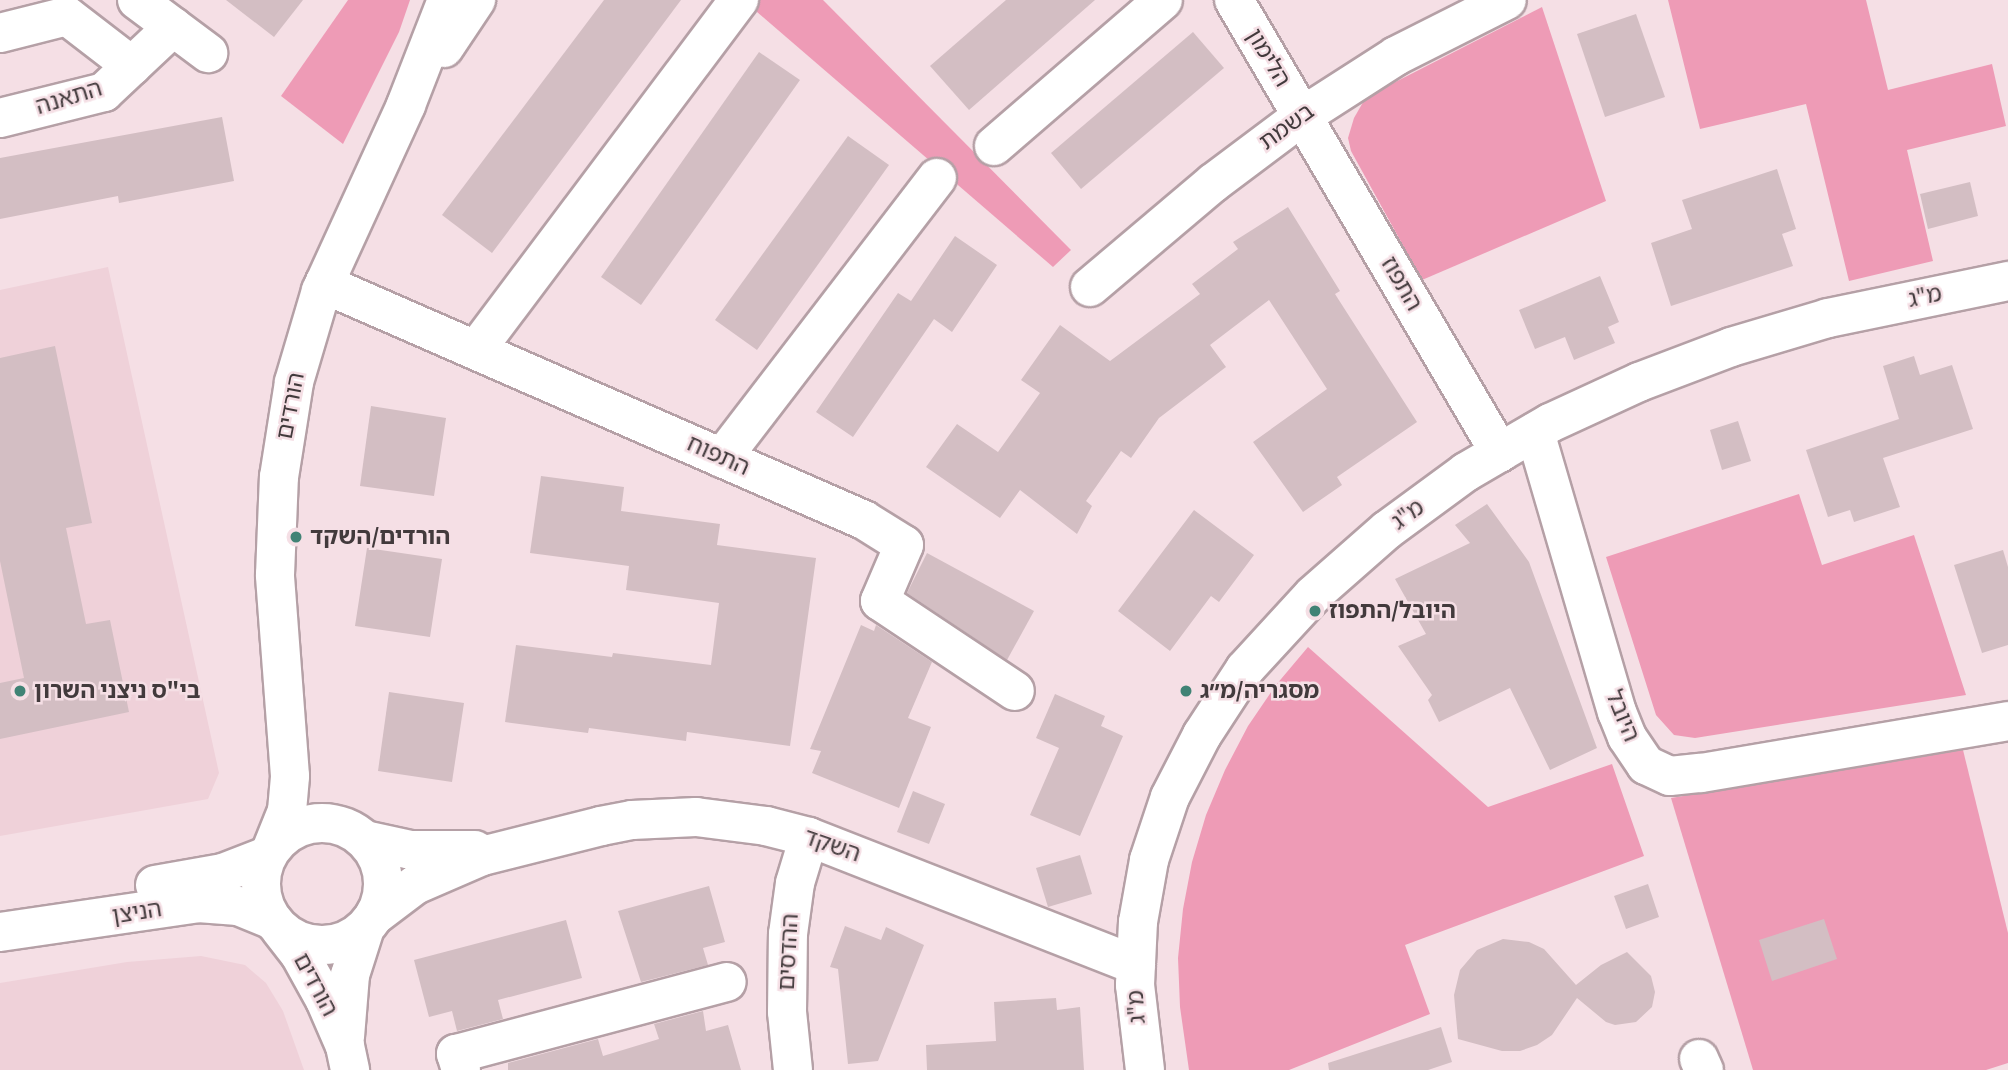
<!DOCTYPE html>
<html>
<head>
<meta charset="utf-8">
<style>
  body { margin:0 }
  #map { position:relative; width:2008px; height:1070px; overflow:hidden; background:#f5dfe5; font-family:"Source Sans 3","Noto Sans Hebrew",sans-serif }
  div>[style] { position:absolute }
  .built>* { inset:0; background:#efd1d9 }
  .green>* { inset:0; background:#ee9bb6 }
  .building>* { inset:0; background:#d3bec3 }
  .roads { filter:drop-shadow(2px 0 #b5a0a6) drop-shadow(-2px 0 #b5a0a6) drop-shadow(0 2px #b5a0a6) drop-shadow(0 -2px #b5a0a6) }
  .minor>* { height:38px; margin:-19px; padding:0 19px; transform-origin:19px; border-radius:19px; background:#fff }
  .minor>.ring { margin:-19px; padding:0; box-sizing:content-box; background:none; border:38px solid #fff; border-radius:50% }
  .dots>* { width:19px; height:19px; translate:-50% -50%; box-sizing:border-box; border:4px solid #f5dfe5; border-radius:50% }
  span { translate:-50% -50%; white-space:nowrap; text-align:center; line-height:1.15; -webkit-text-stroke:5px #f5dfe5; paint-order:stroke }
  .street-label { font-size:23px; color:#423a3c }
  .poi-label { font-size:23px; color:#423a3c; font-weight:700 }
  .left { translate:0 -50%; text-align:left }
</style>
</head>
<body>
<div id="map">
  <div class="built">
    <div style="clip-path:polygon(108px 267px,219px 773px,208px 799px,0 836px,0 290px)"></div>
    <div style="clip-path:polygon(201px 956px,245px 965px,266px 983px,283px 1011px,304px 1070px,0 1070px,0 983px,127px 962px)"></div>
  </div>
  <div class="green">
    <div style="clip-path:polygon(348px 0,410px 0,399px 32px,343px 144px,281px 96px)"></div>
    <div style="clip-path:polygon(743px 0,823px 0,1071px 250px,1053px 267px)"></div>
    <div style="clip-path:polygon(1668px 0,1866px 0,1888px 90px,1992px 64px,2006px 126px,1907px 150px,1933px 261px,1849px 281px,1806px 104px,1700px 129px)"></div>
    <div style="clip-path:polygon(1542px 7px,1606px 201px,1422px 280px,1351px 151px,1348px 138px,1354px 118px,1366px 97px)"></div>
    <div style="clip-path:polygon(1799px 494px,1822px 565px,1914px 535px,1966px 695px,1695px 738px,1674px 735px,1656px 715px,1606px 557px)"></div>
    <div style="clip-path:polygon(1308px 647px,1488px 807px,1612px 764px,1644px 856px,1405px 945px,1430px 1014px,1289px 1070px,1189px 1070px,1180px 1007px,1178px 958px,1183px 909px,1192px 862px,1206px 815px,1225px 770px,1248px 726px,1276px 685px)"></div>
    <div style="clip-path:polygon(1963px 750px,2008px 933px,2008px 1063px,1986px 1070px,1753px 1070px,1671px 798px)"></div>
  </div>
  <div class="building">
    <div style="clip-path:polygon(226px 0,303px 0,274px 37px)"></div>
    <div style="clip-path:polygon(604px 0,681px 0,492px 253px,442px 215px)"></div>
    <div style="clip-path:polygon(1006px 0,1095px 0,969px 110px,930px 66px)"></div>
    <div style="clip-path:polygon(1636px 14px,1665px 97px,1605px 117px,1577px 34px)"></div>
    <div style="clip-path:polygon(1193px 32px,1224px 68px,1081px 189px,1051px 153px)"></div>
    <div style="clip-path:polygon(759px 52px,800px 80px,641px 305px,601px 277px)"></div>
    <div style="clip-path:polygon(222px 117px,234px 181px,119px 203px,118px 196px,0 219px,0 158px)"></div>
    <div style="clip-path:polygon(848px 136px,889px 165px,757px 350px,715px 320px)"></div>
    <div style="clip-path:polygon(1777px 169px,1796px 229px,1782px 234px,1793px 266px,1671px 306px,1651px 243px,1692px 229px,1682px 200px)"></div>
    <div style="clip-path:polygon(1970px 182px,1978px 216px,1928px 229px,1920px 194px)"></div>
    <div style="clip-path:polygon(1288px 207px,1340px 291px,1335px 294px,1417px 422px,1337px 477px,1342px 485px,1303px 512px,1253px 442px,1327px 389px,1269px 300px,1210px 345px,1226px 367px,1159px 418px,1131px 458px,1121px 451px,1086px 501px,1092px 506px,1077px 534px,1020px 490px,1000px 518px,926px 467px,957px 424px,998px 452px,1040px 393px,1021px 380px,1060px 325px,1110px 361px,1200px 294px,1192px 284px,1238px 249px,1233px 242px)"></div>
    <div style="clip-path:polygon(955px 236px,997px 265px,952px 332px,934px 319px,853px 437px,816px 412px,898px 293px,911px 301px)"></div>
    <div style="clip-path:polygon(1600px 276px,1619px 322px,1608px 327px,1615px 343px,1574px 360px,1565px 337px,1535px 349px,1519px 310px)"></div>
    <div style="clip-path:polygon(55px 346px,92px 523px,66px 528px,86px 624px,110px 620px,129px 712px,0 739px,0 683px,24px 678px,0 561px,0 358px)"></div>
    <div style="clip-path:polygon(1914px 356px,1920px 375px,1952px 365px,1973px 429px,1883px 458px,1900px 507px,1854px 522px,1850px 510px,1828px 517px,1806px 450px,1899px 419px,1883px 366px)"></div>
    <div style="clip-path:polygon(371px 406px,446px 418px,434px 496px,360px 486px)"></div>
    <div style="clip-path:polygon(1738px 421px,1751px 461px,1722px 470px,1710px 430px)"></div>
    <div style="clip-path:polygon(541px 476px,624px 487px,621px 511px,720px 524px,717px 545px,816px 558px,790px 746px,687px 732px,686px 741px,589px 728px,588px 733px,505px 722px,516px 645px,612px 657px,613px 653px,711px 665px,719px 603px,626px 590px,629px 566px,530px 553px)"></div>
    <div style="clip-path:polygon(1487px 504px,1529px 562px,1597px 748px,1550px 770px,1510px 688px,1439px 722px,1428px 700px,1432px 695px,1398px 646px,1426px 634px,1395px 579px,1470px 543px,1455px 525px)"></div>
    <div style="clip-path:polygon(1194px 510px,1254px 555px,1219px 602px,1211px 596px,1170px 651px,1118px 611px)"></div>
    <div style="clip-path:polygon(367px 548px,442px 559px,430px 637px,355px 626px)"></div>
    <div style="clip-path:polygon(2003px 550px,2008px 567px,2008px 645px,1982px 653px,1954px 565px)"></div>
    <div style="clip-path:polygon(927px 553px,1034px 611px,1007px 660px,907px 593px)"></div>
    <div style="clip-path:polygon(861px 625px,874px 631px,876px 625px,932px 662px,908px 718px,931px 727px,899px 808px,812px 773px,821px 751px,810px 749px)"></div>
    <div style="clip-path:polygon(389px 692px,464px 703px,452px 782px,378px 771px)"></div>
    <div style="clip-path:polygon(1055px 694px,1105px 716px,1101px 726px,1123px 736px,1080px 836px,1030px 815px,1059px 748px,1036px 738px)"></div>
    <div style="clip-path:polygon(913px 791px,945px 804px,929px 844px,897px 832px)"></div>
    <div style="clip-path:polygon(1080px 855px,1092px 894px,1048px 907px,1036px 868px)"></div>
    <div style="clip-path:polygon(1648px 884px,1659px 917px,1626px 929px,1614px 896px)"></div>
    <div style="clip-path:polygon(709px 886px,725px 942px,703px 948px,708px 965px,641px 982px,618px 911px)"></div>
    <div style="clip-path:polygon(1824px 919px,1837px 959px,1772px 981px,1759px 940px)"></div>
    <div style="clip-path:polygon(566px 920px,582px 978px,498px 1000px,503px 1019px,457px 1031px,452px 1011px,429px 1017px,414px 960px)"></div>
    <div style="clip-path:polygon(845px 926px,881px 940px,886px 927px,924px 945px,878px 1061px,848px 1064px,838px 969px,830px 967px)"></div>
    <div style="clip-path:polygon(1503px 939px,1529px 942px,1544px 949px,1576px 985px,1601px 965px,1627px 952px,1651px 976px,1655px 992px,1652px 1007px,1636px 1022px,1615px 1025px,1606px 1022px,1577px 998px,1552px 1035px,1537px 1045px,1520px 1051px,1502px 1051px,1458px 1039px,1454px 995px,1460px 970px,1477px 950px)"></div>
    <div style="clip-path:polygon(1056px 998px,1057px 1010px,1080px 1007px,1084px 1070px,927px 1070px,926px 1045px,996px 1041px,994px 1002px)"></div>
    <div style="clip-path:polygon(703px 1011px,706px 1031px,728px 1025px,741px 1070px,508px 1070px,508px 1063px,598px 1039px,603px 1056px,659px 1039px,654px 1024px)"></div>
    <div style="clip-path:polygon(1441px 1027px,1452px 1062px,1428px 1070px,1329px 1070px,1328px 1063px)"></div>
  </div>
  <div class="roads">
    <div class="minor">
      <div style="left:137px;top:0;width:89px;rotate:36.7deg"></div>
      <div style="left:1234px;top:0;width:525px;rotate:59.58deg"></div>
      <div style="left:0;top:33px;width:69px;rotate:-14.2deg"></div>
      <div style="left:67px;top:16px;width:82px;rotate:37.6deg"></div>
      <div style="left:444px;top:48px;width:58px;rotate:-56.3deg"></div>
      <div style="left:0;top:118px;width:107px;rotate:-14deg"></div>
      <div style="left:104px;top:92px;width:95px;rotate:-43.3deg"></div>
      <div style="left:994px;top:146px;width:223px;rotate:-40.8deg"></div>
      <div style="left:324px;top:284px;width:589px;rotate:23.61deg"></div>
      <div style="left:864px;top:520px;width:47px;rotate:32deg"></div>
      <div style="left:904px;top:545px;width:61px;rotate:113.2deg"></div>
      <div style="left:880px;top:601px;width:162px;rotate:33.7deg"></div>
      <div style="left:1090px;top:287px;width:161px;rotate:-40.2deg"></div>
      <div style="left:1213px;top:183px;width:110px;rotate:-36.9deg"></div>
      <div style="left:1301px;top:117px;width:113px;rotate:-32.7deg"></div>
      <div style="left:1396px;top:56px;width:124px;rotate:-26.8deg"></div>
      <div style="left:476px;top:350px;width:438px;rotate:-53.1deg"></div>
      <div style="left:1535px;top:432px;width:292px;rotate:73.7deg"></div>
      <div style="left:1617px;top:712px;width:27px;rotate:68deg"></div>
      <div style="left:1627px;top:737px;width:34px;rotate:56deg"></div>
      <div style="left:1646px;top:765px;width:26px;rotate:25deg"></div>
      <div style="left:1670px;top:776px;width:31px;rotate:-6deg"></div>
      <div style="left:1701px;top:773px;width:311px;rotate:-9.6deg"></div>
      <div style="left:722px;top:458px;width:353px;rotate:-52.5deg"></div>
      <div class="ring" style="left:261px;top:823px;width:84px;height:84px"></div>
      <div style="left:365px;top:840px;width:47px;rotate:12.3deg"></div>
      <div style="left:411px;top:850px;width:64px"></div>
      <div style="left:272px;top:848px;width:40px;rotate:-68deg"></div>
      <div style="left:287px;top:811px;width:35px;rotate:-85deg"></div>
      <div style="left:290px;top:776px;width:202px;rotate:-94.3deg"></div>
      <div style="left:275px;top:575px;width:98px;rotate:-87.7deg"></div>
      <div style="left:279px;top:477px;width:96px;rotate:-81deg"></div>
      <div style="left:294px;top:382px;width:95px;rotate:-73.5deg"></div>
      <div style="left:321px;top:291px;width:205px;rotate:-65.4deg"></div>
      <div style="left:406px;top:105px;width:113px;rotate:-68.7deg"></div>
      <div style="left:155px;top:885px;width:69px;rotate:-10deg"></div>
      <div style="left:223px;top:873px;width:47px;rotate:-21.1deg"></div>
      <div style="left:374px;top:916px;width:51px;rotate:-37.1deg"></div>
      <div style="left:415px;top:885px;width:73px;rotate:-23.4deg"></div>
      <div style="left:482px;top:856px;width:123px;rotate:-14.1deg"></div>
      <div style="left:601px;top:826px;width:32px;rotate:-11deg"></div>
      <div style="left:632px;top:820px;width:64px;rotate:-2.7deg"></div>
      <div style="left:696px;top:817px;width:71px;rotate:7.3deg"></div>
      <div style="left:766px;top:826px;width:44px;rotate:14.3deg"></div>
      <div style="left:809px;top:837px;width:351px;rotate:21.4deg"></div>
      <div style="left:280px;top:929px;width:31px;rotate:52deg"></div>
      <div style="left:299px;top:953px;width:54px;rotate:61deg"></div>
      <div style="left:325px;top:1000px;width:50px;rotate:66.5deg"></div>
      <div style="left:345px;top:1046px;width:25px;rotate:78deg"></div>
      <div style="left:0;top:932px;width:200px;rotate:-8.3deg"></div>
      <div style="left:198px;top:903px;width:40px;rotate:4.3deg"></div>
      <div style="left:238px;top:906px;width:37px;rotate:22deg"></div>
      <div style="left:345px;top:1037px;width:62px;rotate:-85.4deg"></div>
      <div style="left:350px;top:975px;width:49px;rotate:-72.3deg"></div>
      <div style="left:1699px;top:1059px;width:12px;rotate:66deg"></div>
      <div style="left:461px;top:1070px;width:17px;rotate:-107deg"></div>
      <div style="left:456px;top:1054px;width:280px;rotate:-14.9deg"></div>
      <div style="left:793px;top:1070px;width:58px;rotate:-95.9deg"></div>
      <div style="left:787px;top:1012px;width:78px;rotate:-89.3deg"></div>
      <div style="left:788px;top:934px;width:51px;rotate:-82.2deg"></div>
      <div style="left:795px;top:883px;width:48px;rotate:-73.1deg"></div>
      <div style="left:1145px;top:1070px;width:86px;rotate:-96.7deg"></div>
      <div style="left:1135px;top:985px;width:63px;rotate:-87.3deg"></div>
      <div style="left:1138px;top:922px;width:63px;rotate:-79.9deg"></div>
      <div style="left:1149px;top:860px;width:66px;rotate:-71.6deg"></div>
      <div style="left:1170px;top:797px;width:70px;rotate:-62.7deg"></div>
      <div style="left:1202px;top:735px;width:79px;rotate:-56.9deg"></div>
      <div style="left:1245px;top:669px;width:100px;rotate:-47.4deg"></div>
      <div style="left:1313px;top:595px;width:98px;rotate:-41.3deg"></div>
      <div style="left:1387px;top:530px;width:98px;rotate:-36.3deg"></div>
      <div style="left:1466px;top:472px;width:97px;rotate:-30.3deg"></div>
      <div style="left:1550px;top:423px;width:98px;rotate:-24.7deg"></div>
      <div style="left:1639px;top:382px;width:98px;rotate:-20.8deg"></div>
      <div style="left:1731px;top:347px;width:101px;rotate:-16.6deg"></div>
      <div style="left:1828px;top:318px;width:184px;rotate:-11.6deg"></div>
    </div>
  </div>
  <div class="dots">
    <div style="left:296px;top:537px;background:#408375"></div>
    <div style="left:1315px;top:611px;background:#408375"></div>
    <div style="left:20px;top:691px;background:#408375"></div>
    <div style="left:1186px;top:691px;background:#408375"></div>
  </div>
  <div class="street-label">
    <span style="left:1268px;top:58px;rotate:59deg">הלימון</span>
    <span style="left:69px;top:98px;rotate:-17deg">התאנה</span>
    <span style="left:1287px;top:127px;rotate:-36deg">בשמת</span>
    <span style="left:1401px;top:284px;rotate:60deg">התפוז</span>
    <span style="left:1925px;top:297px;rotate:-12deg">מ"ג</span>
    <span style="left:291px;top:406px;rotate:-79deg">הורדים</span>
    <span style="left:718px;top:456px;rotate:24deg">התפוח</span>
    <span style="left:1408px;top:515px;rotate:-36deg">מ"ג</span>
    <span style="left:1622px;top:716px;rotate:68deg">היובל</span>
    <span style="left:832px;top:846px;rotate:19deg">השקד</span>
    <span style="left:137px;top:913px;rotate:-9deg">הניצן</span>
    <span style="left:789px;top:952px;rotate:-87deg">ההדסים</span>
    <span style="left:315px;top:985px;rotate:62deg">הורדים</span>
    <span style="left:1137px;top:1007px;rotate:-94deg">מ"ג</span>
  </div>
  <div class="poi-label">
    <span class="left" style="left:310px;top:537px">הורדים/השקד</span>
    <span class="left" style="left:1329px;top:611px">היובל/התפוז</span>
    <span class="left" style="left:34px;top:691px">בי"ס ניצני השרון</span>
    <span class="left" style="left:1200px;top:691px">מסגריה/מ״ג</span>
  </div>
</div>
</body>
</html>
